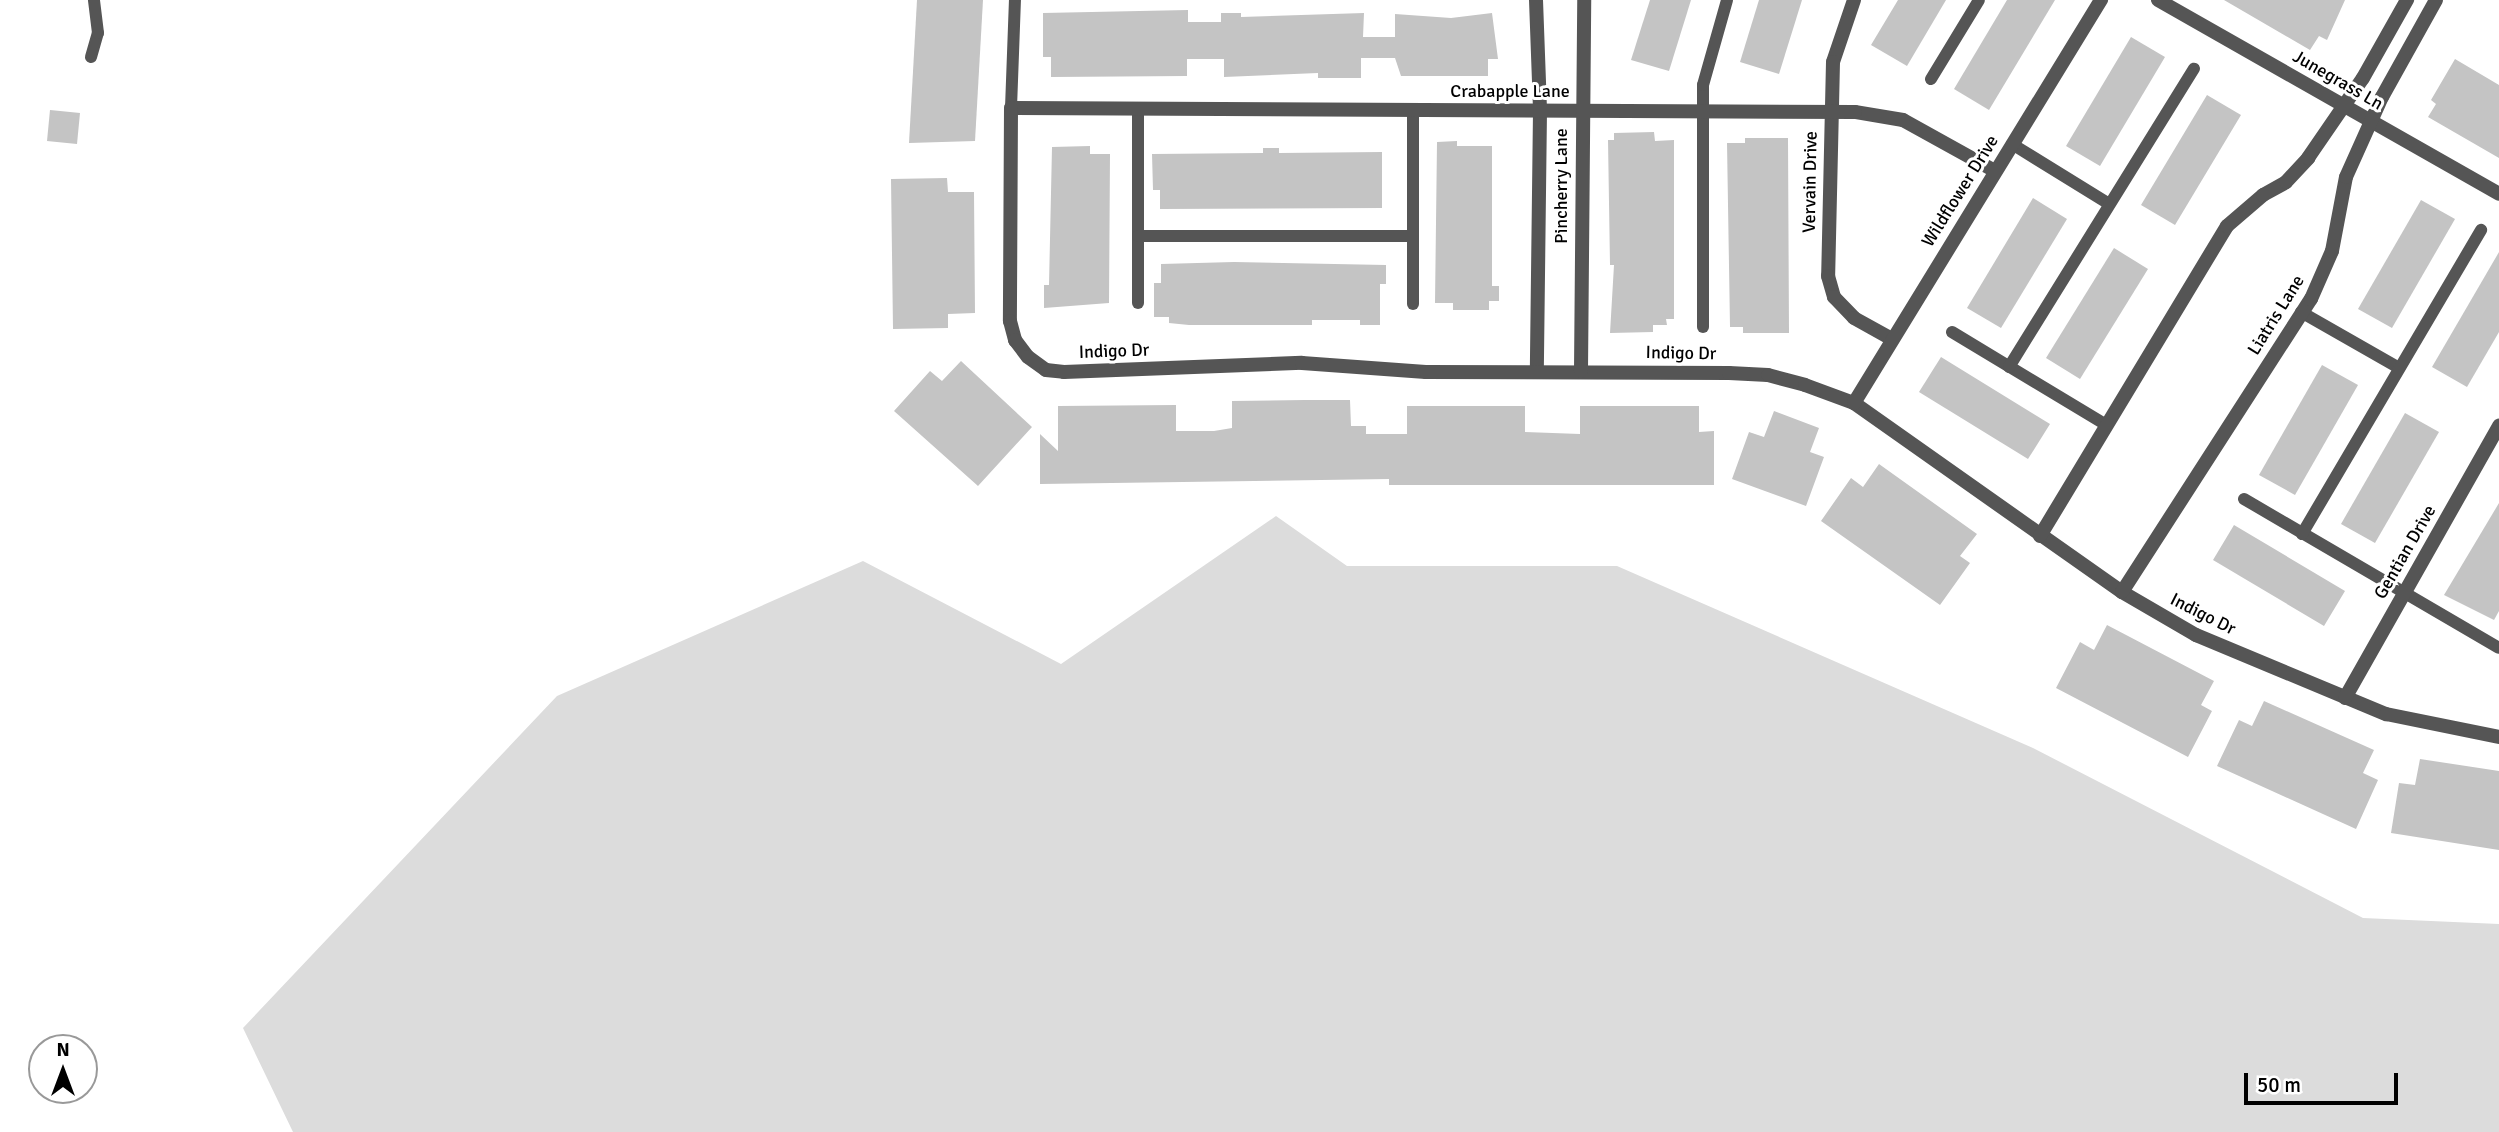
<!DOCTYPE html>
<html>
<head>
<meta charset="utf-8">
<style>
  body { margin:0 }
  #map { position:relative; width:2499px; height:1132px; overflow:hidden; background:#fff; font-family:Signika,sans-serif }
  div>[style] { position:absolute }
  .green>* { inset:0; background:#dcdcdc }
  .building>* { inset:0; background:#c4c4c4 }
  .service>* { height:12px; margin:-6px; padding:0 6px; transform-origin:6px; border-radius:6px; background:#555 }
  .minor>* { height:14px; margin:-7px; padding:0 7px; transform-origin:7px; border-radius:7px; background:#555 }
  span { translate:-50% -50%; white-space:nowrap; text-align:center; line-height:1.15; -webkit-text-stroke:6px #fff; paint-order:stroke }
  .street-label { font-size:18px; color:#000 }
  .north { position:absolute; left:28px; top:1034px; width:70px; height:70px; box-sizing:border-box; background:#fff; border:2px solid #999; border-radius:50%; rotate:0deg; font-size:19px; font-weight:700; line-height:28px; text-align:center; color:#000 }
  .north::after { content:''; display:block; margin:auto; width:24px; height:32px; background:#000; clip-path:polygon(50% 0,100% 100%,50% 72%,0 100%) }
  .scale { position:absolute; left:2244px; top:1073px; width:154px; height:32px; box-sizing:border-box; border:4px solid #000; border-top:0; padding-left:9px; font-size:21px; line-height:24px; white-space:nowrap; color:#000; -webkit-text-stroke:5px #fff; paint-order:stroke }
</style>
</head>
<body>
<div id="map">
  <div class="green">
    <div style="clip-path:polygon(1276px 516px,1347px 566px,1617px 566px,2033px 748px,2363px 918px,2499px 924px,2499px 1132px,293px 1132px,243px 1028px,557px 696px,863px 561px,1061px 664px)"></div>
  </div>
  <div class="building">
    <div style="clip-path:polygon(917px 0,983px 0,975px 141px,909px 143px)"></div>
    <div style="clip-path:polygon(1650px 0,1691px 0,1669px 71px,1631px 60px)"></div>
    <div style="clip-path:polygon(1759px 0,1802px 0,1779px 74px,1740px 62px)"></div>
    <div style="clip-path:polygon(1898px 0,1946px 0,1907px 66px,1871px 45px)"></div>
    <div style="clip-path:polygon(2007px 0,2055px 0,1989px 110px,1954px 89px)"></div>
    <div style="clip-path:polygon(2224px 0,2345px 0,2327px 40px,2319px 36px,2310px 50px)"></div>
    <div style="clip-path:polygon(1188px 10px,1188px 22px,1221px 22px,1221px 13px,1241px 13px,1241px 17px,1364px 13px,1363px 37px,1395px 37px,1395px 14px,1451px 18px,1492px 13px,1498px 59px,1488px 59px,1488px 76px,1401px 76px,1395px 58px,1361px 58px,1361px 78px,1318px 78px,1318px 73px,1224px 77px,1224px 59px,1187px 59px,1187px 76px,1051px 77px,1051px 57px,1043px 57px,1043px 13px)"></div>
    <div style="clip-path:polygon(2131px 37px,2165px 57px,2100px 166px,2066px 146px)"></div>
    <div style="clip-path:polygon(2455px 59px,2499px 85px,2499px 158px,2428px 117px,2436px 104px,2431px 100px)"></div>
    <div style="clip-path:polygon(2207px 95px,2241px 115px,2175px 225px,2141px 205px)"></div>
    <div style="clip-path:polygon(50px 110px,80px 113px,77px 144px,47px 141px)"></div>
    <div style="clip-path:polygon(1654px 132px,1655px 141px,1674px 140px,1674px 319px,1666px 319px,1667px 325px,1653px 325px,1653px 332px,1610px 333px,1614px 265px,1610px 265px,1608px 140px,1614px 140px,1614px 133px)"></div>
    <div style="clip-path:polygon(1745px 138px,1788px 138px,1789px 333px,1743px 333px,1743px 327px,1730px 327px,1727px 143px,1745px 143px)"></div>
    <div style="clip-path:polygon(1457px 141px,1457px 146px,1492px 146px,1492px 286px,1499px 286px,1499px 301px,1489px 301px,1489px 310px,1453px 310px,1453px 303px,1435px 303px,1437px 142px)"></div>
    <div style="clip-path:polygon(1090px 146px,1090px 154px,1110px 154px,1109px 303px,1044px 308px,1044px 285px,1049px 285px,1052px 147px)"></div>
    <div style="clip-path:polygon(1263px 148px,1279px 148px,1279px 153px,1382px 152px,1382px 208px,1160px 209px,1160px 190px,1153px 190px,1152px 154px,1263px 153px)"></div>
    <div style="clip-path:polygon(947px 178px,948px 192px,974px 192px,975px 313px,948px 314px,948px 328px,893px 329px,891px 179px)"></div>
    <div style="clip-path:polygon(2033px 198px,2067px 219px,2001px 328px,1967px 308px)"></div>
    <div style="clip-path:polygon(2421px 200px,2455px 219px,2392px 328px,2358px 309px)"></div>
    <div style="clip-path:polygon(2114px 248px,2148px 269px,2080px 379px,2046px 358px)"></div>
    <div style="clip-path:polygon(2499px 252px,2499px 332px,2467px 387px,2432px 367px)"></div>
    <div style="clip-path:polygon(1234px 262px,1386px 265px,1386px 284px,1380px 284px,1380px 325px,1360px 325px,1360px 320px,1312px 320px,1312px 325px,1189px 325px,1169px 323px,1169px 317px,1154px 317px,1154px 283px,1161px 283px,1161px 264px)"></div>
    <div style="clip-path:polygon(1941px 357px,2050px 424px,2028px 459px,1919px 392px)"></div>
    <div style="clip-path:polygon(961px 361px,1032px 427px,978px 486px,894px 411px,930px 371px,942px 381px)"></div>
    <div style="clip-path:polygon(2322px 365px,2358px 385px,2295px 495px,2259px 475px)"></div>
    <div style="clip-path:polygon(1305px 400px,1350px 400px,1351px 426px,1366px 426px,1366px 434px,1407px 434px,1407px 406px,1525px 406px,1525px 432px,1580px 434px,1580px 406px,1699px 406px,1699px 432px,1714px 431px,1714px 485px,1389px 485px,1389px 479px,1040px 484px,1040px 434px,1058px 451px,1058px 406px,1176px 405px,1176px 431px,1214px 431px,1232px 428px,1232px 401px)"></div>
    <div style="clip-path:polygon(1774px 411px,1819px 428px,1810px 452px,1824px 457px,1806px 506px,1732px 479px,1749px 432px,1764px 437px)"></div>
    <div style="clip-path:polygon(2405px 413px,2439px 432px,2375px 543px,2341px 524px)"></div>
    <div style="clip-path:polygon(1879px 464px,1977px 534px,1960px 556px,1970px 563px,1940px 605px,1821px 521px,1851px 478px,1863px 487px)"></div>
    <div style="clip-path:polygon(2499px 503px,2499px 611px,2494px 620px,2444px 595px)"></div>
    <div style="clip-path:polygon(2234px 525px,2345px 591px,2324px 626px,2213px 560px)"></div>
    <div style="clip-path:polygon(2107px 625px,2214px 681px,2201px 705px,2212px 711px,2188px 757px,2056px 688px,2080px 642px,2094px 650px)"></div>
    <div style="clip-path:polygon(2264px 701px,2374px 750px,2363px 773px,2378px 780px,2356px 829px,2217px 766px,2239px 720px,2252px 726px)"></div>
    <div style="clip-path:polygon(2420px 759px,2499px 771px,2499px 850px,2391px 833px,2399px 783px,2415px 785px)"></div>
  </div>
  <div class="service">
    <div style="left:91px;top:57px;width:25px;rotate:-74deg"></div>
    <div style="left:98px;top:33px;width:33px;rotate:-97deg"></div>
    <div style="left:1931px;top:79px;width:92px;rotate:-58.7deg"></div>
    <div style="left:1011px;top:108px;width:108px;rotate:-87.9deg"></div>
    <div style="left:1138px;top:110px;width:193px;rotate:90deg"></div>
    <div style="left:2012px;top:144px;width:114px;rotate:31.7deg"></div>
    <div style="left:1138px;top:236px;width:275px"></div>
    <div style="left:1413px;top:304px;width:195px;rotate:-90deg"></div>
    <div style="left:2301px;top:312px;width:113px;rotate:29.7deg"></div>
    <div style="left:1703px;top:327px;width:242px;rotate:-90deg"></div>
    <div style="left:1703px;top:85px;width:88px;rotate:-74.2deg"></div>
    <div style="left:1952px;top:332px;width:180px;rotate:31.1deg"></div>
    <div style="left:2009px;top:367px;width:351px;rotate:-58.2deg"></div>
    <div style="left:2244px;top:499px;width:295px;rotate:30.3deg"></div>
    <div style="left:2302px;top:534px;width:353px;rotate:-59.5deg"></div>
  </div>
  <div class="minor">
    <div style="left:1536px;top:0;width:111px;rotate:87.9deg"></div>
    <div style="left:1540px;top:111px;width:260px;rotate:90.7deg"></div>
    <div style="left:1854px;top:0;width:65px;rotate:108.7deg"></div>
    <div style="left:1833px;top:62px;width:214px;rotate:91.3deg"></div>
    <div style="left:1828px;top:276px;width:22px;rotate:74deg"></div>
    <div style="left:1834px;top:297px;width:29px;rotate:46deg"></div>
    <div style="left:1854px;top:318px;width:41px;rotate:29.1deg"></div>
    <div style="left:2158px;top:0;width:392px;rotate:29.6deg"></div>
    <div style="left:1995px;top:171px;width:105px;rotate:-151deg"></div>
    <div style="left:1903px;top:120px;width:49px;rotate:-170.5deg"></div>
    <div style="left:1855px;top:112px;width:844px;rotate:-179.73deg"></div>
    <div style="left:1011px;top:108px;width:213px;rotate:90.3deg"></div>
    <div style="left:1010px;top:321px;width:20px;rotate:75deg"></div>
    <div style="left:1015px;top:340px;width:21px;rotate:53deg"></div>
    <div style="left:1028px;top:357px;width:22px;rotate:36deg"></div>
    <div style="left:1046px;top:370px;width:18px;rotate:6deg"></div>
    <div style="left:1064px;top:372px;width:238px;rotate:-2.2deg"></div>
    <div style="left:1302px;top:363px;width:124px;rotate:4.2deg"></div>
    <div style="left:1426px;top:372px;width:303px;rotate:0.2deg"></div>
    <div style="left:1729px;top:373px;width:39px;rotate:3deg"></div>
    <div style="left:1768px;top:375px;width:38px;rotate:15deg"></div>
    <div style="left:1805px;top:385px;width:52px;rotate:20.2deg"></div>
    <div style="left:1854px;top:403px;width:328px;rotate:35.2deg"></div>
    <div style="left:2122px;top:592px;width:86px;rotate:30.2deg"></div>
    <div style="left:2196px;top:635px;width:206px;rotate:22.6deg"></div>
    <div style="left:2386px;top:714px;width:115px;rotate:11.5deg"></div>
    <div style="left:1581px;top:371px;width:371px;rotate:-89.5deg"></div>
    <div style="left:1854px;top:403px;width:473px;rotate:-58.5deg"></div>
    <div style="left:2040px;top:536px;width:362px;rotate:-58.9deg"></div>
    <div style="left:2227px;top:226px;width:48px;rotate:-40.7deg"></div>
    <div style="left:2263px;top:195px;width:26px;rotate:-29deg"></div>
    <div style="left:2286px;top:182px;width:33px;rotate:-47deg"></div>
    <div style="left:2308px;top:158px;width:97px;rotate:-55.5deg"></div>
    <div style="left:2363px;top:78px;width:90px;rotate:-60.6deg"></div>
    <div style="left:2122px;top:592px;width:349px;rotate:-57.2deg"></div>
    <div style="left:2311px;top:299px;width:52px;rotate:-66.4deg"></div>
    <div style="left:2332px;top:251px;width:75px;rotate:-79.3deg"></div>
    <div style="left:2346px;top:177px;width:88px;rotate:-65.8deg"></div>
    <div style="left:2382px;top:97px;width:111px;rotate:-60.9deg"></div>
    <div style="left:2345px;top:698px;width:313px;rotate:-60.5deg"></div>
  </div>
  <div class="street-label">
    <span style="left:2338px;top:80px;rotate:30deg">Junegrass Ln</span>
    <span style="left:1510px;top:91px">Crabapple Lane</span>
    <span style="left:1810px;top:182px;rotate:-89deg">Vervain Drive</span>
    <span style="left:1561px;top:186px;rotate:-90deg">Pincherry Lane</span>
    <span style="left:1960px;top:191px;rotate:-58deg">Wildflower Drive</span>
    <span style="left:2276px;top:315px;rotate:-58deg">Liatris Lane</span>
    <span style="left:1114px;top:351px;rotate:-2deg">Indigo Dr</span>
    <span style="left:1681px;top:353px;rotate:1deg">Indigo Dr</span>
    <span style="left:2405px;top:552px;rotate:-60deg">Gentian Drive</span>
    <span style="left:2203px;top:614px;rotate:27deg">Indigo Dr</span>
  </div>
  <div class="north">N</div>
  <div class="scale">50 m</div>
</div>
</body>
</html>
